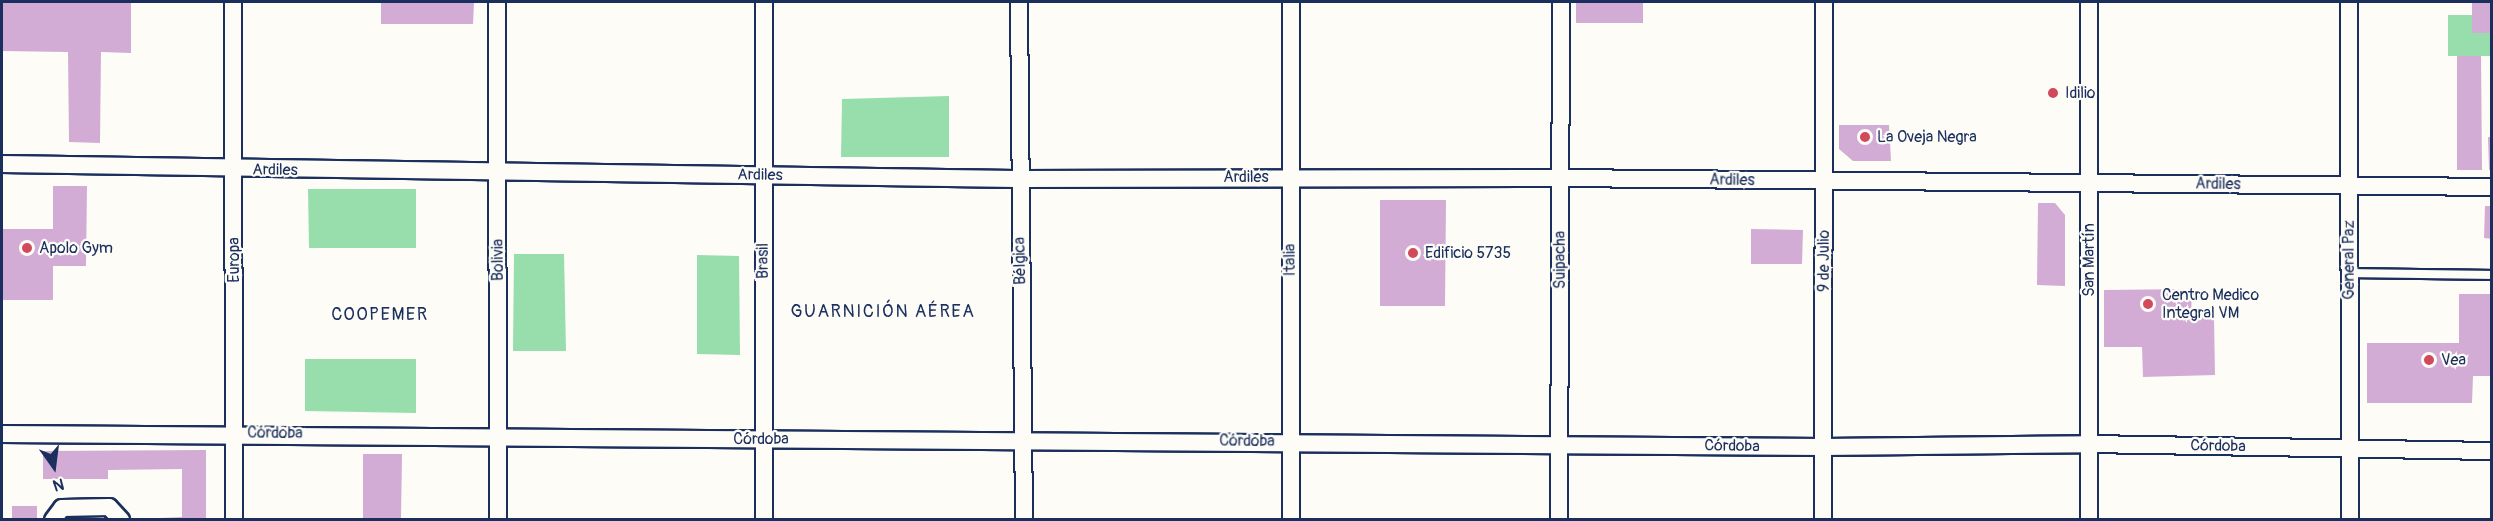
<!DOCTYPE html>
<html>
<head>
<meta charset="utf-8">
<style>
  body { margin:0 }
  #map { position:relative; width:2493px; height:521px; overflow:hidden; background:#fdfcf7; font-family:Pangolin,sans-serif }
  div>[style] { position:absolute }
  .green>* { inset:0; background:#97deac }
  .building>* { inset:0; background:#d2acd5 }
  .roads { filter:drop-shadow(2px 0 #1b2f5e) drop-shadow(-2px 0 #1b2f5e) drop-shadow(0 2px #1b2f5e) drop-shadow(0 -2px #1b2f5e) }
  .service>* { height:8px; margin:-4px; padding:0 4px; transform-origin:4px; border-radius:4px; background:#fdfcf7 }
  .minor>* { height:16px; margin:-8px; padding:0 8px; transform-origin:8px; border-radius:8px; background:#fdfcf7 }
  .dots>* { width:16px; height:16px; translate:-50% -50%; box-sizing:border-box; border:3px solid #fdfcf7; border-radius:50% }
  span { translate:-50% -50%; white-space:nowrap; text-align:center; line-height:1.15; -webkit-text-stroke:4.5px #fdfcf7; paint-order:stroke }
  .poi-label { font-size:16px; color:#1b2f5e }
  .left { translate:0 -50%; text-align:left }
  .street-label { font-size:16px; color:#1b2f5e }
  .neighbourhood-label { font-size:18px; color:#1b2f5e; letter-spacing:1.5px }
  .frame { position:absolute; inset:0; border:3px solid #1b2f5e; pointer-events:none }
  .north { position:absolute; left:24px; top:437px; width:60px; height:60px; -webkit-text-stroke:4px #fdfcf7; paint-order:stroke; rotate:166deg; font-size:16px; font-weight:700; line-height:24px; text-align:center; color:#1b2f5e }
  .north::after { content:''; display:block; margin:auto; width:21px; height:27px; background:#1b2f5e; clip-path:polygon(50% 0,100% 100%,50% 72%,0 100%) }
</style>
</head>
<body>
<div id="map">
  <div class="green">
    <div style="clip-path:polygon(2448px 15px,2472px 15px,2472px 33px,2491px 33px,2491px 56px,2448px 56px)"></div>
    <div style="clip-path:polygon(949px 96px,949px 157px,841px 157px,842px 99px)"></div>
    <div style="clip-path:polygon(308px 189px,416px 189px,416px 248px,309px 248px)"></div>
    <div style="clip-path:polygon(514px 254px,564px 254px,566px 351px,513px 351px)"></div>
    <div style="clip-path:polygon(697px 255px,739px 256px,740px 355px,697px 354px)"></div>
    <div style="clip-path:polygon(305px 359px,416px 359px,416px 413px,305px 411px)"></div>
  </div>
  <div class="building">
    <div style="clip-path:polygon(2px 2px,131px 2px,131px 53px,101px 52px,100px 143px,69px 142px,68px 52px,2px 51px)"></div>
    <div style="clip-path:polygon(381px 2px,474px 2px,473px 24px,381px 24px)"></div>
    <div style="clip-path:polygon(1576px 2px,1643px 2px,1643px 23px,1576px 23px)"></div>
    <div style="clip-path:polygon(2472px 2px,2492px 2px,2492px 33px,2472px 33px)"></div>
    <div style="clip-path:polygon(2457px 56px,2481px 56px,2482px 170px,2457px 170px)"></div>
    <div style="clip-path:polygon(1839px 125px,1889px 125px,1891px 161px,1853px 161px,1839px 149px)"></div>
    <div style="clip-path:polygon(2488px 137px,2492px 137px,2492px 170px,2489px 170px)"></div>
    <div style="clip-path:polygon(53px 186px,87px 186px,86px 266px,53px 266px,53px 300px,2px 300px,2px 229px,53px 229px)"></div>
    <div style="clip-path:polygon(1380px 200px,1446px 200px,1445px 306px,1380px 306px)"></div>
    <div style="clip-path:polygon(2038px 203px,2055px 203px,2065px 215px,2065px 286px,2037px 285px)"></div>
    <div style="clip-path:polygon(2485px 206px,2492px 206px,2492px 239px,2484px 238px)"></div>
    <div style="clip-path:polygon(1751px 229px,1803px 230px,1802px 264px,1751px 264px)"></div>
    <div style="clip-path:polygon(2192px 289px,2191px 317px,2214px 317px,2215px 375px,2143px 377px,2142px 347px,2104px 347px,2104px 290px)"></div>
    <div style="clip-path:polygon(2459px 294px,2492px 294px,2492px 376px,2473px 376px,2472px 403px,2367px 403px,2367px 343px,2459px 343px)"></div>
    <div style="clip-path:polygon(206px 450px,206px 519px,139px 519px,182px 517px,182px 469px,108px 470px,108px 479px,43px 479px,43px 451px)"></div>
    <div style="clip-path:polygon(363px 454px,402px 454px,401px 519px,363px 519px)"></div>
    <div style="clip-path:polygon(12px 506px,37px 506px,37px 519px,12px 519px)"></div>
  </div>
  <div class="roads">
    <div class="service">
      <div style="left:2350px;top:273px;width:142px;rotate:0.8deg"></div>
    </div>
    <div class="minor">
      <div style="left:233px;top:2px;width:518px;rotate:89.89deg"></div>
      <div style="left:497px;top:2px;width:518px;rotate:89.89deg"></div>
      <div style="left:1019px;top:2px;width:518px;rotate:89.45deg"></div>
      <div style="left:1291px;top:2px;width:518px;rotate:90deg"></div>
      <div style="left:2089px;top:2px;width:518px;rotate:90deg"></div>
      <div style="left:2349px;top:2px;width:518px;rotate:89.89deg"></div>
      <div style="left:2px;top:164px;width:1016px;rotate:0.85deg"></div>
      <div style="left:1018px;top:179px;width:542px;rotate:-0.11deg"></div>
      <div style="left:1560px;top:178px;width:932px;rotate:0.55deg"></div>
      <div style="left:2px;top:434px;width:1821px;rotate:0.41deg"></div>
      <div style="left:1823px;top:447px;width:266px;rotate:-0.6deg"></div>
      <div style="left:2089px;top:444px;width:403px;rotate:1deg"></div>
      <div style="left:53px;top:520px;width:15px;rotate:-53deg"></div>
      <div style="left:62px;top:508px;width:47px;rotate:-1.2deg"></div>
      <div style="left:109px;top:507px;width:18px;rotate:47deg"></div>
      <div style="left:764px;top:520px;width:518px;rotate:-90deg"></div>
      <div style="left:1559px;top:520px;width:518px;rotate:-89.78deg"></div>
      <div style="left:1823px;top:520px;width:518px;rotate:-89.89deg"></div>
    </div>
  </div>
  <div class="dots">
    <div style="left:2053px;top:93px;background:#d1495b"></div>
    <div style="left:1865px;top:137px;background:#d1495b"></div>
    <div style="left:27px;top:248px;background:#d1495b"></div>
    <div style="left:1413px;top:253px;background:#d1495b"></div>
    <div style="left:2148px;top:304px;background:#d1495b"></div>
    <div style="left:2429px;top:360px;background:#d1495b"></div>
  </div>
  <div class="poi-label">
    <span class="left" style="left:2065px;top:93px">Idilio</span>
    <span class="left" style="left:1877px;top:137px">La Oveja Negra</span>
    <span class="left" style="left:39px;top:248px">Apolo Gym</span>
    <span class="left" style="left:1425px;top:253px">Edificio 5735</span>
    <span class="left" style="left:2162px;top:304px">Centro Medico<br>Integral VM</span>
    <span class="left" style="left:2441px;top:360px">Vea</span>
  </div>
  <div class="street-label">
    <span style="left:275px;top:170px;rotate:1deg">Ardiles</span>
    <span style="left:760px;top:175px;rotate:1deg">Ardiles</span>
    <span style="left:1246px;top:177px">Ardiles</span>
    <span style="left:1732px;top:180px;rotate:1deg">Ardiles</span>
    <span style="left:2218px;top:184px;rotate:1deg">Ardiles</span>
    <span style="left:234px;top:260px;rotate:-90deg">Europa</span>
    <span style="left:498px;top:260px;rotate:-90deg">Bolivia</span>
    <span style="left:1290px;top:260px;rotate:-90deg">Italia</span>
    <span style="left:1560px;top:260px;rotate:-90deg">Suipacha</span>
    <span style="left:2089px;top:260px;rotate:-90deg">San Martín</span>
    <span style="left:2349px;top:260px;rotate:-90deg">General Paz</span>
    <span style="left:763px;top:261px;rotate:-90deg">Brasil</span>
    <span style="left:1020px;top:261px;rotate:-91deg">Bélgica</span>
    <span style="left:1824px;top:261px;rotate:-90deg">9 de Julio</span>
    <span style="left:275px;top:433px;rotate:1deg">Córdoba</span>
    <span style="left:761px;top:439px">Córdoba</span>
    <span style="left:1247px;top:441px;rotate:1deg">Córdoba</span>
    <span style="left:1732px;top:446px;rotate:1deg">Córdoba</span>
    <span style="left:2218px;top:446px;rotate:1deg">Córdoba</span>
  </div>
  <div class="neighbourhood-label">
    <span style="left:883px;top:312px">GUARNICIÓN AÉREA</span>
    <span style="left:380px;top:315px">COOPEMER</span>
  </div>
  <div class="frame"></div>
  <div class="north">N</div>
</div>
</body>
</html>
